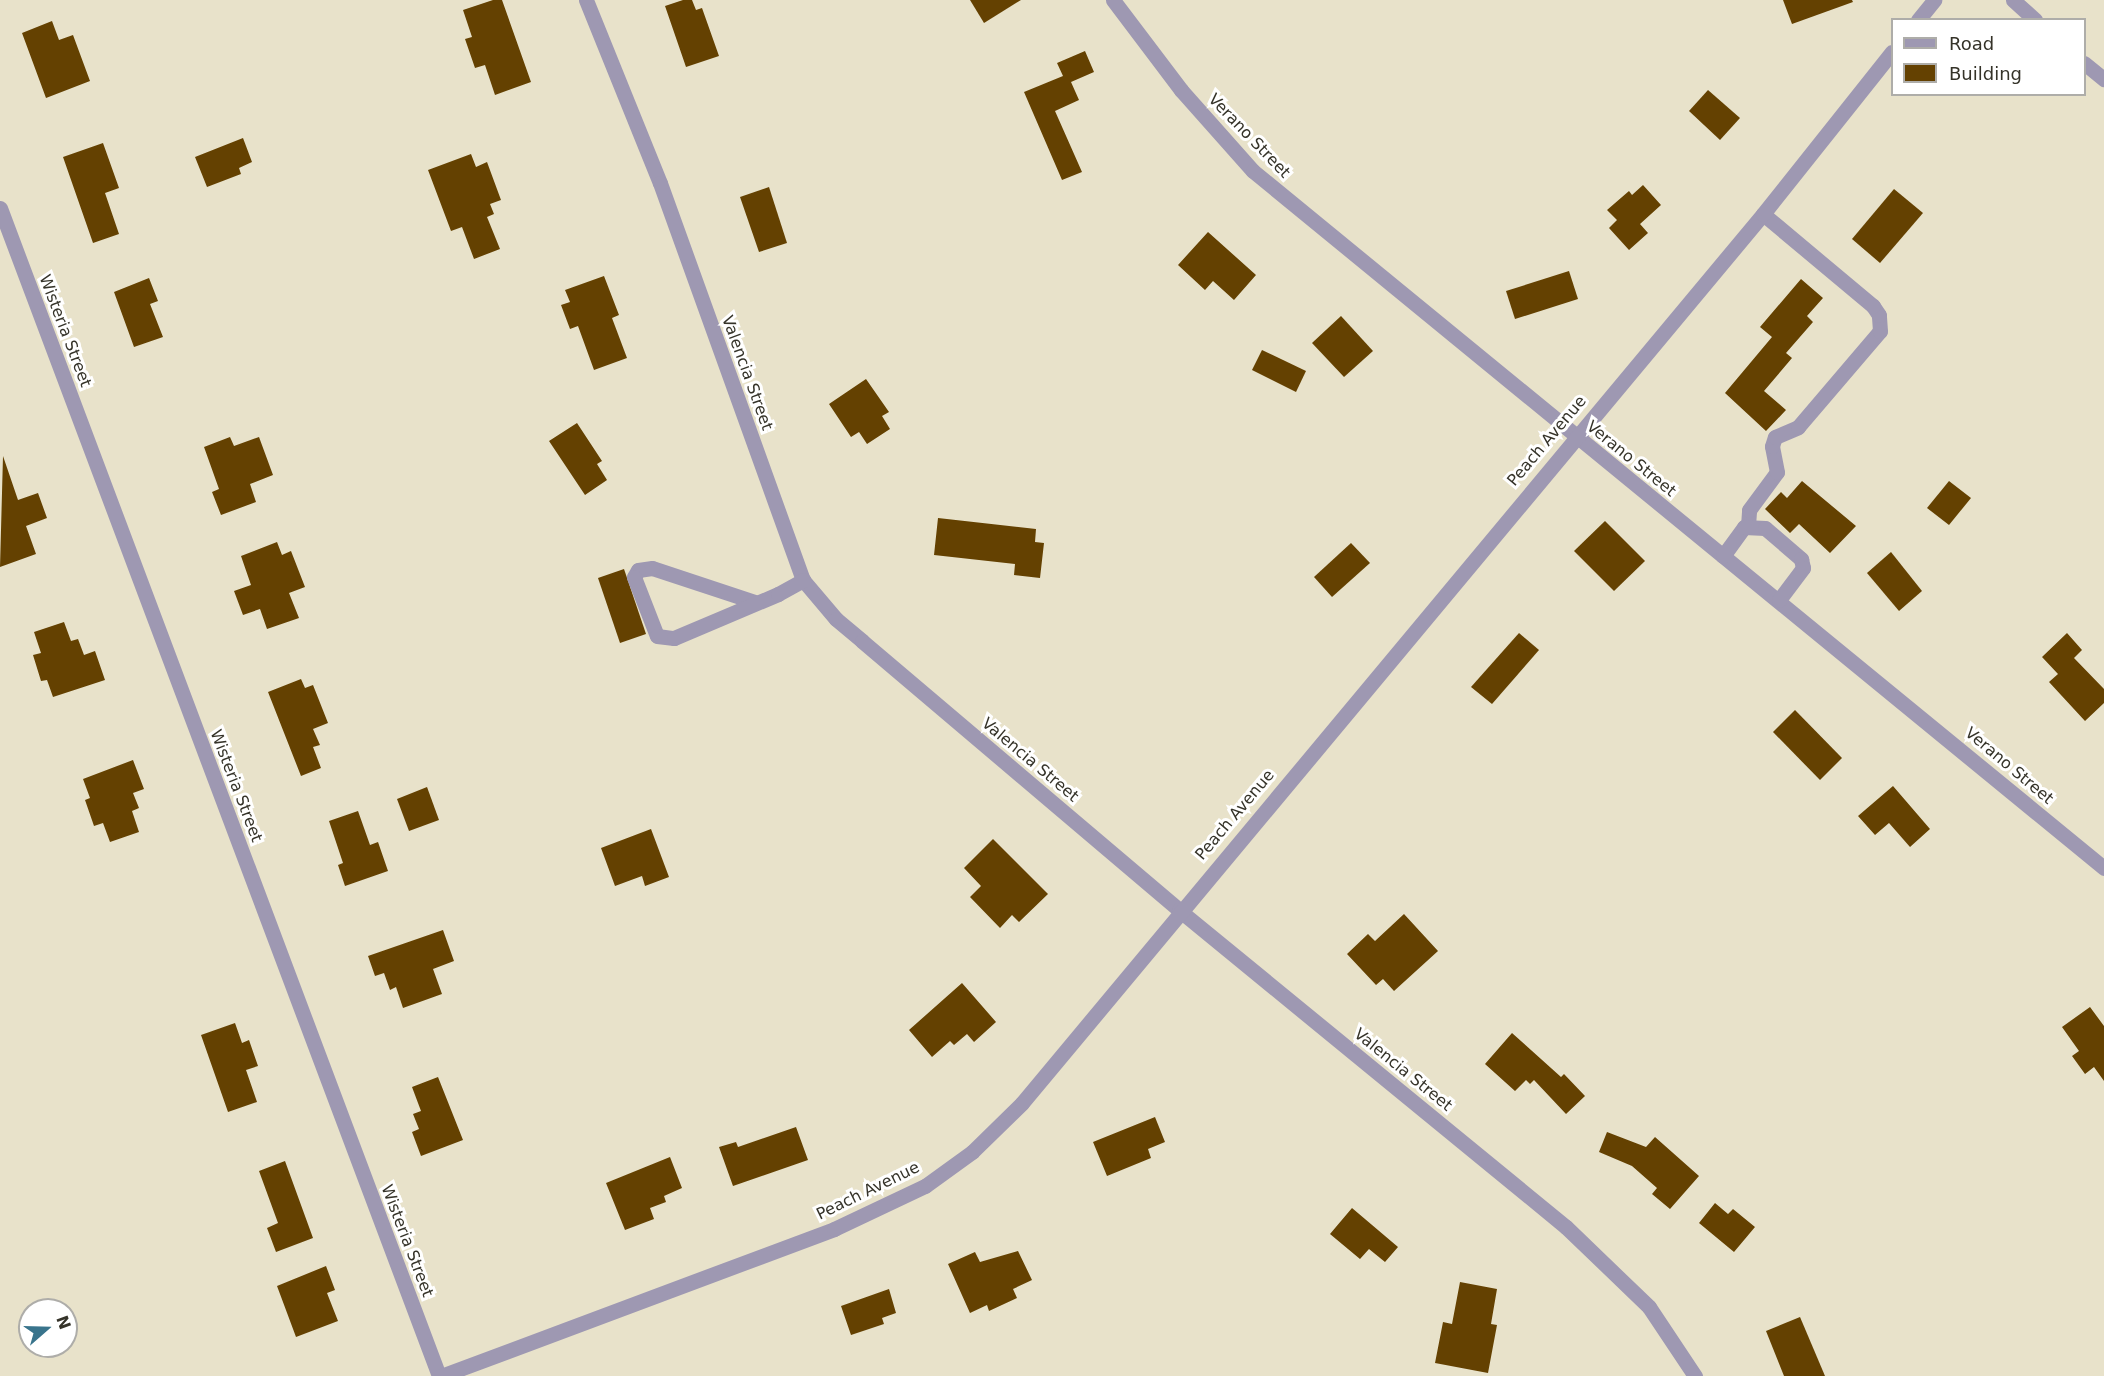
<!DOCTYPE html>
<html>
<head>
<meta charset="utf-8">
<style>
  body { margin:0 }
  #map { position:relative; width:2104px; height:1376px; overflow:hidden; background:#e8e2ca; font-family:"DejaVu Sans",sans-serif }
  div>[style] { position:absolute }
  .building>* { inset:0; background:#644101 }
  .minor>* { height:15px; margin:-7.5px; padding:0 7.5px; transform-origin:7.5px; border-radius:7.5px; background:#9e98b2 }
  span { translate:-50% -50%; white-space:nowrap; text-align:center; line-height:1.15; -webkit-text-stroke:6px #fff; paint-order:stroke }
  .street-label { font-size:16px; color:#353329 }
  .legend { position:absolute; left:1891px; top:18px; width:195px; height:78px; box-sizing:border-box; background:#fff; border:2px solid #aeada9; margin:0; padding:8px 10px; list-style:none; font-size:18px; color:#353329 }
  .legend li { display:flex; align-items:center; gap:12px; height:30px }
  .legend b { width:30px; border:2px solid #aeada9 }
  .north { position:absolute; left:18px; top:1298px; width:60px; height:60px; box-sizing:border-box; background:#fff; border:2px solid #aeada9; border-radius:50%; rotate:70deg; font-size:16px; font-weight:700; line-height:24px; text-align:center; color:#353329 }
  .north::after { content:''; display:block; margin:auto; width:21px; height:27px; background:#39748c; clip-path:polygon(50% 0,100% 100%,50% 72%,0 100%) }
</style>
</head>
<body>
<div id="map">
  <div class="building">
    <div style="clip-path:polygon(493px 0,502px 0,531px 82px,495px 95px,485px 65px,475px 68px,465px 39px,472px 37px,463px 10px)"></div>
    <div style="clip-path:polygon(683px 0,692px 0,696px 10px,702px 8px,719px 56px,686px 67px,665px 6px)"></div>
    <div style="clip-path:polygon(970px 0,1021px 0,984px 23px)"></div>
    <div style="clip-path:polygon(1783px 0,1852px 0,1853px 2px,1792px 24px)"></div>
    <div style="clip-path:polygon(52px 21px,59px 40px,73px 35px,90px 81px,46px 98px,22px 33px)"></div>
    <div style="clip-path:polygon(1085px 51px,1094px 72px,1071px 82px,1079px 100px,1055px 111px,1082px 172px,1062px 180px,1024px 92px,1063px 76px,1057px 63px)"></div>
    <div style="clip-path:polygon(1708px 90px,1740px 118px,1720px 140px,1689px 111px)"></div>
    <div style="clip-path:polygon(243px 138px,252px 162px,239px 168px,241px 174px,207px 187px,195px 157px)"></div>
    <div style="clip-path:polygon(103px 143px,119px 188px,105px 193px,119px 234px,93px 243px,63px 157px)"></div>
    <div style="clip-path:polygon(471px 154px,476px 167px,487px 162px,501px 200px,490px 204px,494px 214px,487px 217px,500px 249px,474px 259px,462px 227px,451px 231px,428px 170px)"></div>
    <div style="clip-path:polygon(1643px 185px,1661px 205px,1640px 224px,1648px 233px,1629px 250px,1609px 228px,1617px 220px,1607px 210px,1629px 191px,1632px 195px)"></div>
    <div style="clip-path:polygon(769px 187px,787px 243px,759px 252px,740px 197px)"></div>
    <div style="clip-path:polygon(1894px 189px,1923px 213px,1880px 263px,1852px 239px)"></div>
    <div style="clip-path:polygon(1208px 232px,1256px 275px,1234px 300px,1213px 281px,1205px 290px,1178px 265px)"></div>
    <div style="clip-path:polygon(1569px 271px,1578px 299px,1515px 319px,1506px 291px)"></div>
    <div style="clip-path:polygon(604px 276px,619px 315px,612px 318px,627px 358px,594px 370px,578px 326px,570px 329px,561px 305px,570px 302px,565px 290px)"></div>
    <div style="clip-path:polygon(149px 278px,158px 301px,150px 304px,163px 337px,134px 347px,114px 292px)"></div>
    <div style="clip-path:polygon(1801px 279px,1823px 298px,1807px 316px,1813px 322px,1786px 353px,1792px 358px,1764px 391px,1786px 410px,1766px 431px,1725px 393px,1772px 337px,1760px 327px)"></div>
    <div style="clip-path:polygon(1341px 316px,1373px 351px,1344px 377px,1312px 343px)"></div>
    <div style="clip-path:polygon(1262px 350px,1306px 371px,1296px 392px,1252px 370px)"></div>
    <div style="clip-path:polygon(866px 379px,889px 412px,882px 416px,890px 429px,867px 444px,859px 432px,851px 437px,829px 404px)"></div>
    <div style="clip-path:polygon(577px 423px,602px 461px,597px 464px,607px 480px,585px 495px,549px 441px)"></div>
    <div style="clip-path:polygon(230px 437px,234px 446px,259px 437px,273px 475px,250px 484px,256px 502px,221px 515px,212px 492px,219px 489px,204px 447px)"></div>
    <div style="clip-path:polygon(3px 456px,18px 500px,38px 493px,47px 518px,26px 526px,36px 554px,0 567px)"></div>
    <div style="clip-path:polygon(1802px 481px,1856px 526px,1830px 553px,1799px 524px,1790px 533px,1765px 509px,1781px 492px,1787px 498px)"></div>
    <div style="clip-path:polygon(1949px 481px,1971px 498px,1949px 525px,1927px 508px)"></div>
    <div style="clip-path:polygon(938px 518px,1036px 529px,1035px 542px,1044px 543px,1040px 578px,1014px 575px,1015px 564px,934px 555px)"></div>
    <div style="clip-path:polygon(1605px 521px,1645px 561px,1614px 591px,1574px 551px)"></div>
    <div style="clip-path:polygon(277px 542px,282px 555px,291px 551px,305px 587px,289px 593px,299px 618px,267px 629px,260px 609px,243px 615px,234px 591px,251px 585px,241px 556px)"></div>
    <div style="clip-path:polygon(1351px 543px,1370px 563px,1332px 597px,1314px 577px)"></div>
    <div style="clip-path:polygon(1891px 552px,1922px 591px,1899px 611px,1867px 573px)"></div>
    <div style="clip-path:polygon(624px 569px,646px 634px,620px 643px,598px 578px)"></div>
    <div style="clip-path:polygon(64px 622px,71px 641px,78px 639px,84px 655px,95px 651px,105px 680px,53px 697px,47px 680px,41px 681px,33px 655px,41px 653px,34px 632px)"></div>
    <div style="clip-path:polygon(1519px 633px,1539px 650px,1492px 704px,1471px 687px)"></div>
    <div style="clip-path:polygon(2067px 633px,2082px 650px,2074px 658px,2104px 689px,2104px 703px,2085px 721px,2049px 682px,2058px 674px,2042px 657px)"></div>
    <div style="clip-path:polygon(301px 679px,305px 688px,313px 685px,328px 723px,313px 729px,320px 745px,313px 747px,321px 768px,301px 776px,268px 692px)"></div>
    <div style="clip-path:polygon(1795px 710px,1842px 758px,1820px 780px,1773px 732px)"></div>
    <div style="clip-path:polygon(133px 760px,144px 789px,133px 793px,139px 808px,132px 811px,139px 832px,110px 842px,103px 823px,94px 826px,85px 800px,90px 798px,83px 779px)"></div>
    <div style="clip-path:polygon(1893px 786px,1930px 829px,1910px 847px,1889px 823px,1875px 835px,1858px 816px)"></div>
    <div style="clip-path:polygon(427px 787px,439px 820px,409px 831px,397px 799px)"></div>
    <div style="clip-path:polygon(358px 811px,370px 845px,378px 842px,388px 871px,345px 886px,338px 865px,343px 863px,329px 821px)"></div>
    <div style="clip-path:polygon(651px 829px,669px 877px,645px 886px,642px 876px,615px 886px,601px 848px)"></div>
    <div style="clip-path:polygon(993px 839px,1048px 894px,1019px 922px,1012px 915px,1000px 928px,970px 897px,981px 886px,964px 868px)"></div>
    <div style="clip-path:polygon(1404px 914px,1438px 951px,1394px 991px,1383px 979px,1376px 985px,1347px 954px,1368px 934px,1375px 941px)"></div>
    <div style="clip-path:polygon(443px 930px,454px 961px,433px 969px,442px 994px,403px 1008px,396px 987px,390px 990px,384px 973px,375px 976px,368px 956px)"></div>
    <div style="clip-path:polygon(962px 983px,996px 1022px,974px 1042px,967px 1034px,954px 1045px,950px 1041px,932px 1057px,909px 1030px)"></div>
    <div style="clip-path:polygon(2090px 1007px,2104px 1026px,2104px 1081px,2094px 1067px,2085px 1074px,2072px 1056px,2079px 1051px,2062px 1027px)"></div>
    <div style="clip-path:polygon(235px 1023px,242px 1043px,249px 1040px,258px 1066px,246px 1070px,257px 1102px,228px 1112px,201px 1035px)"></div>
    <div style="clip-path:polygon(1512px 1033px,1561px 1077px,1564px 1074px,1585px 1096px,1566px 1114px,1534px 1080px,1530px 1084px,1526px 1080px,1515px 1091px,1485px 1064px)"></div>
    <div style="clip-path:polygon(438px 1077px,463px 1140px,421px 1156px,412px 1132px,419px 1129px,413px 1114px,421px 1111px,412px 1087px)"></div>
    <div style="clip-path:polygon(1155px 1117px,1165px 1142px,1148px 1149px,1151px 1158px,1107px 1176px,1093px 1142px)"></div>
    <div style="clip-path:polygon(796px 1127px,808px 1160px,733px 1186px,719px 1147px,736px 1142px,738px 1147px)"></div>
    <div style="clip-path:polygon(1607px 1132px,1646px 1147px,1655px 1137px,1699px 1176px,1670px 1209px,1652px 1194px,1657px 1188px,1632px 1166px,1599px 1152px)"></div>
    <div style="clip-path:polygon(670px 1157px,682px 1188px,664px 1196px,666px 1202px,650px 1208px,654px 1219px,625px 1230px,606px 1183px)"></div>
    <div style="clip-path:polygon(285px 1161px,313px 1238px,276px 1252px,267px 1228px,278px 1223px,259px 1171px)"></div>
    <div style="clip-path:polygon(1715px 1203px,1728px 1214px,1733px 1209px,1755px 1227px,1734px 1252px,1699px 1223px)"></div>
    <div style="clip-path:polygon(1352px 1208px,1398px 1247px,1385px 1262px,1369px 1249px,1360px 1259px,1330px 1234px)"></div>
    <div style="clip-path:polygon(1018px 1251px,1032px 1280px,1013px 1289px,1017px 1298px,989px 1311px,987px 1305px,970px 1313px,948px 1264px,975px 1252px,980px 1262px)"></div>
    <div style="clip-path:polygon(326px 1266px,335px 1290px,327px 1293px,338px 1321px,296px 1337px,277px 1286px)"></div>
    <div style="clip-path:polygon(1460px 1282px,1497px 1289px,1491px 1324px,1497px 1325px,1488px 1373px,1435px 1363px,1443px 1322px,1452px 1324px)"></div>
    <div style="clip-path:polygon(889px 1289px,896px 1313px,882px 1318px,884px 1324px,851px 1335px,841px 1306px)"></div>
    <div style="clip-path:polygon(1800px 1317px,1825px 1376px,1784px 1376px,1766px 1331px)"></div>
  </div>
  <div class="minor">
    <div style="left:586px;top:0;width:197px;rotate:68deg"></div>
    <div style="left:660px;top:183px;width:422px;rotate:70.2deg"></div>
    <div style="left:803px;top:580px;width:51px;rotate:49.8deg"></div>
    <div style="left:836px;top:619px;width:34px;rotate:40deg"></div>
    <div style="left:862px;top:641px;width:416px;rotate:40.3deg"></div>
    <div style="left:1179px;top:910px;width:500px;rotate:39.32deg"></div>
    <div style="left:1566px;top:1227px;width:115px;rotate:43.9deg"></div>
    <div style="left:1649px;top:1307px;width:83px;rotate:56.3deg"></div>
    <div style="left:1113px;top:0;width:113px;rotate:52.9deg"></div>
    <div style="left:1181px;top:90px;width:108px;rotate:48.4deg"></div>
    <div style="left:1253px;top:171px;width:1100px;rotate:39.32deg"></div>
    <div style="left:2013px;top:0;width:30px;rotate:42deg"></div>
    <div style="left:1918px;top:20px;width:26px;rotate:-51deg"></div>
    <div style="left:2084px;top:63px;width:26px;rotate:39deg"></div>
    <div style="left:0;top:208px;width:1248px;rotate:69.4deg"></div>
    <div style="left:1748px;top:526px;width:16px;rotate:-86deg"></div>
    <div style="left:1749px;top:510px;width:47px;rotate:-53.6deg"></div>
    <div style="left:1777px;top:472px;width:26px;rotate:-101deg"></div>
    <div style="left:1772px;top:446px;width:9px;rotate:-72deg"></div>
    <div style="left:1775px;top:437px;width:25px;rotate:-23deg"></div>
    <div style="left:1798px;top:427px;width:126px;rotate:-49.5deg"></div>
    <div style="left:1880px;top:331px;width:16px;rotate:-94deg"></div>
    <div style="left:1879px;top:315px;width:11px;rotate:-124deg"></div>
    <div style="left:1873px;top:306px;width:143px;rotate:-140.1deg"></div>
    <div style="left:1723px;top:556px;width:36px;rotate:-54deg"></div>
    <div style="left:1744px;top:527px;width:21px;rotate:3deg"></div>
    <div style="left:1765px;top:528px;width:48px;rotate:40.7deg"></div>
    <div style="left:1801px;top:559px;width:9px;rotate:77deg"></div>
    <div style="left:1803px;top:568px;width:40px;rotate:127deg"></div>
    <div style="left:755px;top:602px;width:108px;rotate:-161.7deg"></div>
    <div style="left:652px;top:568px;width:14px;rotate:172deg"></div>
    <div style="left:638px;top:570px;width:8px;rotate:120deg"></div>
    <div style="left:634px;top:577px;width:63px;rotate:68.7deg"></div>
    <div style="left:657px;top:636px;width:17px;rotate:7deg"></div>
    <div style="left:674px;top:638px;width:113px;rotate:-22.9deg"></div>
    <div style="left:778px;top:594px;width:29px;rotate:-29deg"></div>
    <div style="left:441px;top:1376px;width:420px;rotate:-20.5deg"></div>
    <div style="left:834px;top:1229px;width:101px;rotate:-25.3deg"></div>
    <div style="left:925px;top:1186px;width:58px;rotate:-35.9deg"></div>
    <div style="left:972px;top:1152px;width:70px;rotate:-44.4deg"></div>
    <div style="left:1022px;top:1103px;width:1157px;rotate:-50.19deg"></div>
    <div style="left:1763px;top:214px;width:207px;rotate:-51.5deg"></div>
  </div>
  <div class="street-label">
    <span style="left:1249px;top:136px;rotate:46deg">Verano Street</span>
    <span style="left:65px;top:331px;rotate:69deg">Wisteria Street</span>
    <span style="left:747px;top:373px;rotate:70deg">Valencia Street</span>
    <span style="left:1547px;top:441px;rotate:-50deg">Peach Avenue</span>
    <span style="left:1631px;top:459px;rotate:39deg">Verano Street</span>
    <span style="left:1030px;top:760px;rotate:40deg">Valencia Street</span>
    <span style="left:2009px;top:766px;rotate:40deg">Verano Street</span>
    <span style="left:236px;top:786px;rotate:69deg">Wisteria Street</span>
    <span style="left:1235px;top:815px;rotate:-50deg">Peach Avenue</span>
    <span style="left:1403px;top:1070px;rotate:39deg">Valencia Street</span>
    <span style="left:868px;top:1191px;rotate:-26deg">Peach Avenue</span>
    <span style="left:407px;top:1241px;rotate:69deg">Wisteria Street</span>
  </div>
  <ul class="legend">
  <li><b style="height:8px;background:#9e98b2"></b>Road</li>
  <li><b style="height:16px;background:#644101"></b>Building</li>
  </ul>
  <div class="north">N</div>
</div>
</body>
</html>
